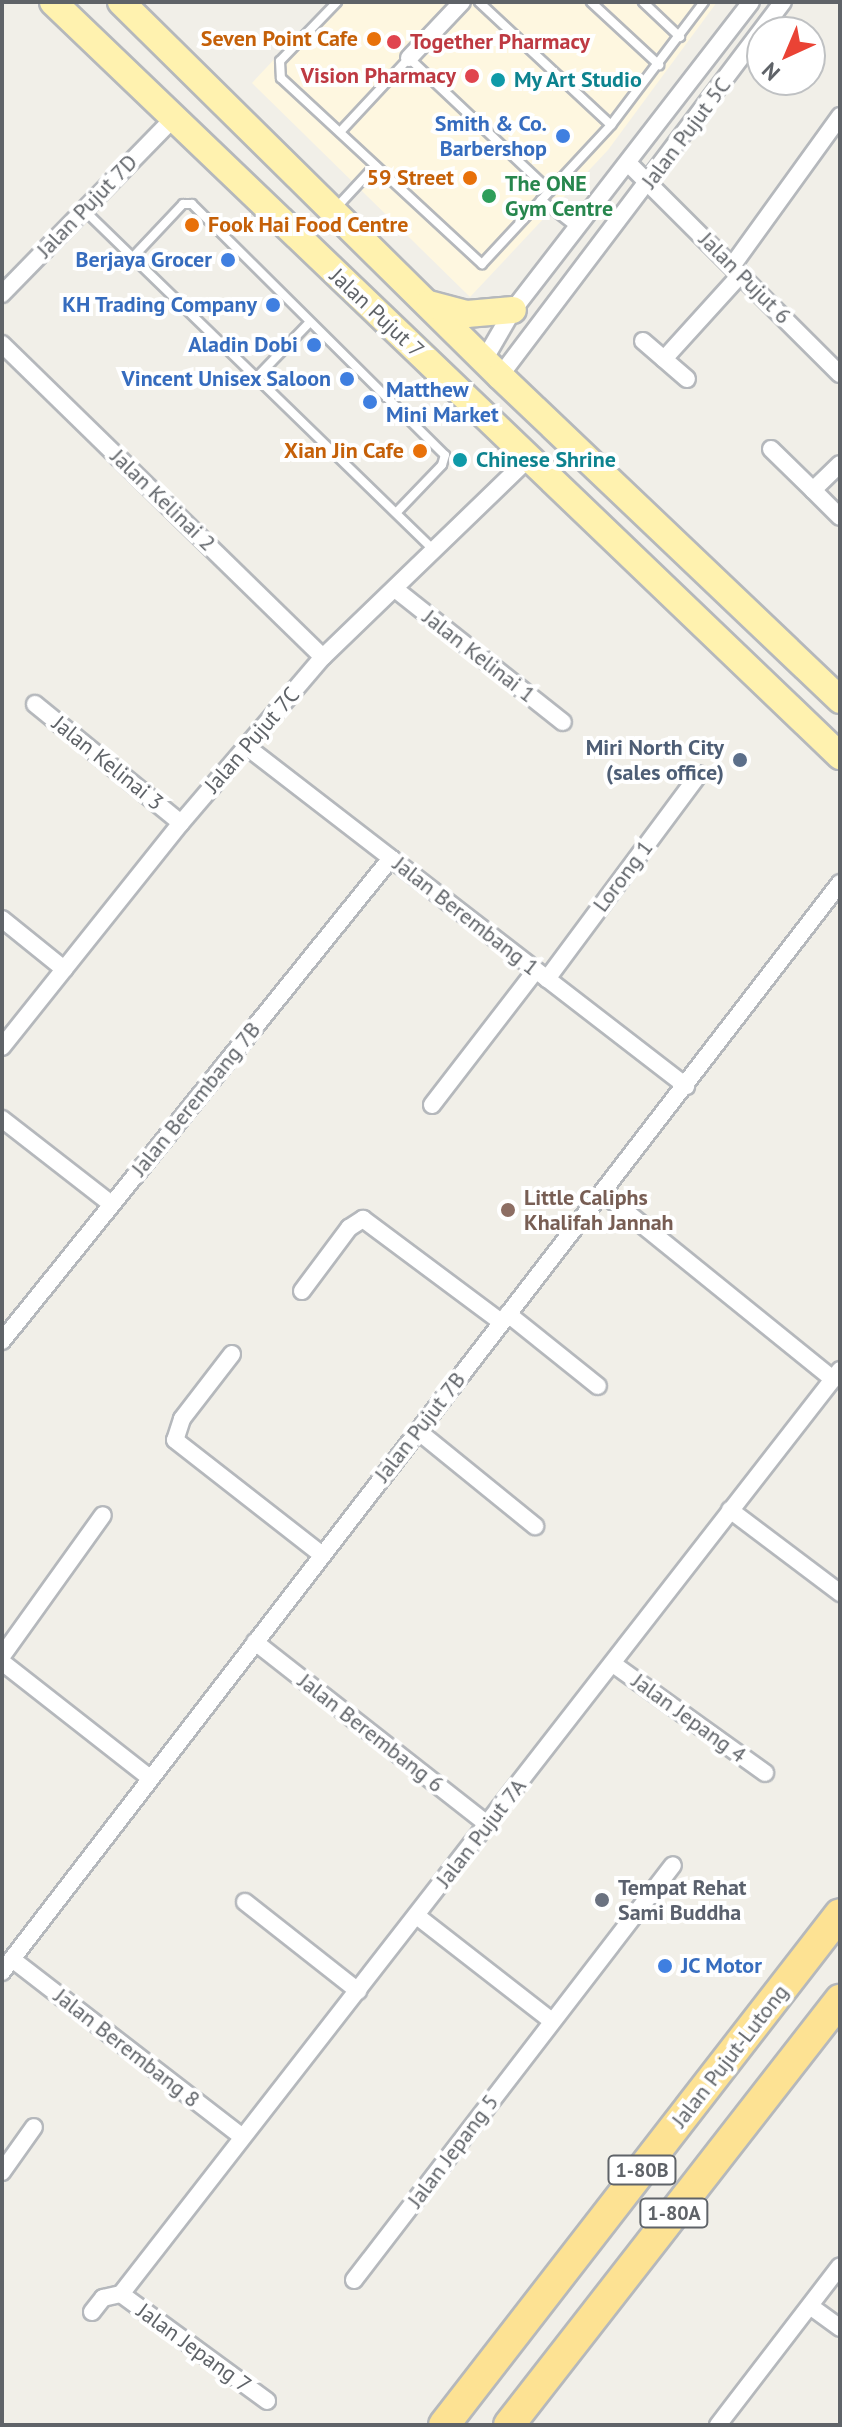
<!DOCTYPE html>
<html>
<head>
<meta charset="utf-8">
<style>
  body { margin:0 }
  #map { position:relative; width:842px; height:2427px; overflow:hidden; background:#f1efe8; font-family:"PT Sans",sans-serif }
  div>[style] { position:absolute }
  .commercial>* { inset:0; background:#fef7e0 }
  .roads { filter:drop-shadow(2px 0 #b5b8bc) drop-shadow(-2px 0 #b5b8bc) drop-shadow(0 2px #b5b8bc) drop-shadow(0 -2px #b5b8bc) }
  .lane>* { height:8px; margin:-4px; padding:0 4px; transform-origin:4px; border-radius:4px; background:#fff }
  .street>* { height:16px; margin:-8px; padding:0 8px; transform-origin:8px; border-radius:8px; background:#fff }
  .primary>* { height:26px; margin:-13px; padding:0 13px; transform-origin:13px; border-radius:13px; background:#fff2af }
  .highway>* { height:30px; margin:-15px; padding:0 15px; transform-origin:15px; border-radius:15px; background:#fde293 }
  .dots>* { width:22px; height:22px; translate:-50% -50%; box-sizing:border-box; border:4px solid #fff; border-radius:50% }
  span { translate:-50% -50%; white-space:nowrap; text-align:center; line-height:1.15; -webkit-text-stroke:8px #fff; paint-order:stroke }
  .shield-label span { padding:2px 6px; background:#fff; border:2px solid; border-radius:6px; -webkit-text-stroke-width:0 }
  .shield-label { font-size:20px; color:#5f6368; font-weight:700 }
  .food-label { font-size:22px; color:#c56008; font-weight:700 }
  .right { translate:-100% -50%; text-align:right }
  .left { translate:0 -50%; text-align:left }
  .health-label { font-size:22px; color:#be3a42; font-weight:700 }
  .culture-label { font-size:22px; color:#0d838f; font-weight:700 }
  .shop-label { font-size:22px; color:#366cbe; font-weight:700 }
  .street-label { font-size:22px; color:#5f6368 }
  .leisure-label { font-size:22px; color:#27864d; font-weight:700 }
  .service-label { font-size:22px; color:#4e5e75; font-weight:700 }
  .education-label { font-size:22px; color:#785e54; font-weight:700 }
  .worship-label { font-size:22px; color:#5b616d; font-weight:700 }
  .frame { position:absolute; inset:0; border:4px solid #5f6368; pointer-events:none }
  .north { position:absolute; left:746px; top:16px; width:80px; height:80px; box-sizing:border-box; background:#fff; border:2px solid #bfc1c3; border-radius:50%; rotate:224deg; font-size:22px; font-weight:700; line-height:32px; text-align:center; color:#5f6368 }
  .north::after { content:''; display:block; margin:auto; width:28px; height:36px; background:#ea4335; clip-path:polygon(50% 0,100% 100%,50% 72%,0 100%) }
</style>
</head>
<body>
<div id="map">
  <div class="commercial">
    <div style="clip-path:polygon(328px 2px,717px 2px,608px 150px,470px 297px,252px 83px)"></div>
  </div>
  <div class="roads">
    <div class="lane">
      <div style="left:337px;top:2px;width:82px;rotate:134deg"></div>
      <div style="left:280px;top:61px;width:17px;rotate:87deg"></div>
      <div style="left:281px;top:78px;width:274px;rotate:42.8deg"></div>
      <div style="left:482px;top:264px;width:190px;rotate:-47.1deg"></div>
      <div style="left:611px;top:125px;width:154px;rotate:-52.9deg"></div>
      <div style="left:479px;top:2px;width:180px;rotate:43deg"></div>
      <div style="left:591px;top:2px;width:93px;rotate:42.8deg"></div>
      <div style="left:643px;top:2px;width:51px;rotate:43.4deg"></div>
      <div style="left:340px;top:132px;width:101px;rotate:-47deg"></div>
      <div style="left:409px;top:58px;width:194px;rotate:43.3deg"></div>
      <div style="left:541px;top:200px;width:46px;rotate:37.9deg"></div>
      <div style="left:83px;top:209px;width:489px;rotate:44.2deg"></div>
      <div style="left:335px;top:209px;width:59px;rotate:-47.1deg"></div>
      <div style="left:133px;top:257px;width:73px;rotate:-46.7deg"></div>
      <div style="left:183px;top:204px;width:9px"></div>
      <div style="left:192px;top:204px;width:356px;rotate:44.8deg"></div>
      <div style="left:445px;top:455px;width:10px;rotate:107deg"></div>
      <div style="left:442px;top:465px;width:66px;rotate:133.8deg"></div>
      <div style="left:257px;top:377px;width:76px;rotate:-46.1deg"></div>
    </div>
    <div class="street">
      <div style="left:409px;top:58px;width:77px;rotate:-46.6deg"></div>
      <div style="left:628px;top:163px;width:299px;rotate:44.9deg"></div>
      <div style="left:732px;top:266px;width:185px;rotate:-54.2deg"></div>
      <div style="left:2px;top:294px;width:243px;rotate:-45.7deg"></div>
      <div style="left:643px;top:341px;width:58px;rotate:40.8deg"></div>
      <div style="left:2px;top:344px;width:448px;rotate:44.3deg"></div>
      <div style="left:664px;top:359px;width:115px;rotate:-47.8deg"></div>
      <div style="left:484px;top:360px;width:58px;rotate:-59.9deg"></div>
      <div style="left:513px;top:310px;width:389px;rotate:-52.3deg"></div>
      <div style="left:500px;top:376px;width:469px;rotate:-52.9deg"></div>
      <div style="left:771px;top:449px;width:59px;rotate:44.3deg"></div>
      <div style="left:813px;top:490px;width:37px;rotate:-44deg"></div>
      <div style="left:813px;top:490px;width:38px;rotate:45deg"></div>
      <div style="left:395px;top:589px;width:214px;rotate:38.4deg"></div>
      <div style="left:35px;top:704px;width:188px;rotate:39.2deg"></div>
      <div style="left:247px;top:747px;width:555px;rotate:37.68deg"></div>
      <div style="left:2px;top:919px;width:80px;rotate:38.9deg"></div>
      <div style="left:547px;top:979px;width:255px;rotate:-53.4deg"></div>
      <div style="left:2px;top:1047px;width:287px;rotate:-51.4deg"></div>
      <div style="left:181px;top:823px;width:218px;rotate:-49.5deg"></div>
      <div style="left:323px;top:657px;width:286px;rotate:-44deg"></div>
      <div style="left:432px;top:1105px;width:170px;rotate:-52.4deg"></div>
      <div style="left:2px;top:1119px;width:138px;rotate:37.9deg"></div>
      <div style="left:603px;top:1193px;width:296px;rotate:39deg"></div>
      <div style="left:302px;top:1291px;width:79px;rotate:-53.3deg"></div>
      <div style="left:349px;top:1228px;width:17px;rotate:-33deg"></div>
      <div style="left:363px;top:1219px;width:172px;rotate:36.7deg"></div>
      <div style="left:508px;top:1314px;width:115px;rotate:38.7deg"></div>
      <div style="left:2px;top:1341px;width:620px;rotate:-51.15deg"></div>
      <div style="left:232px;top:1354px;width:82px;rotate:127.6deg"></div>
      <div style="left:182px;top:1419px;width:22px;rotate:108deg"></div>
      <div style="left:175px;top:1440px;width:185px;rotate:38deg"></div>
      <div style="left:418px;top:1431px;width:151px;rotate:39.1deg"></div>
      <div style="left:730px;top:1510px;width:138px;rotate:37deg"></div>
      <div style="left:255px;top:1642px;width:295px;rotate:38.1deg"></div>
      <div style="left:2px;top:1656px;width:173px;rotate:-54.4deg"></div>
      <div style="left:2px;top:1662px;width:188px;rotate:38.1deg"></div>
      <div style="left:613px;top:1664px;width:187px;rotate:35.6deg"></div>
      <div style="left:245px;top:1902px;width:144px;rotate:38.2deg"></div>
      <div style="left:417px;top:1916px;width:171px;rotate:37.9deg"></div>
      <div style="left:12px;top:1959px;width:291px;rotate:37.7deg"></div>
      <div style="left:2px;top:1972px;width:1374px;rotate:-52.42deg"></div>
      <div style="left:2px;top:2172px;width:55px;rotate:-54.6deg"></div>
      <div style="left:354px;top:2280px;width:523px;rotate:-52.45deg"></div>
      <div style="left:121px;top:2294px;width:1171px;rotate:-52.11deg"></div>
      <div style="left:121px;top:2294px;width:181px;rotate:36.2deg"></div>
      <div style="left:810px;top:2306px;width:37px;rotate:36deg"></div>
      <div style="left:92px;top:2312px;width:18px;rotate:-52deg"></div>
      <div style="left:103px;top:2298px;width:18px;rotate:-13deg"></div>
      <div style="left:718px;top:2425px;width:200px;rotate:-52.5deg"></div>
    </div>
    <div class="primary">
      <div style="left:53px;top:2px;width:1090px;rotate:43.77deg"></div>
      <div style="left:121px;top:2px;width:532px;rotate:44.62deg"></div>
      <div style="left:500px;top:376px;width:470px;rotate:43.6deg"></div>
      <div style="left:429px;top:304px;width:39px;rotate:15deg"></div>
      <div style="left:467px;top:314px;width:46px;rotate:-5deg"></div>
    </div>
    <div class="highway">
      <div style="left:444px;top:2425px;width:646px;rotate:-52.23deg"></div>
      <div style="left:509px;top:2425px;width:539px;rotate:-52.09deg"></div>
    </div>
  </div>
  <div class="dots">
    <div style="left:374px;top:39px;background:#e8710a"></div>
    <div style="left:394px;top:42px;background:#e0444e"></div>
    <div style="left:472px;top:76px;background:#e0444e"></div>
    <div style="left:498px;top:80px;background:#0f9aa8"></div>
    <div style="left:563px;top:136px;background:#3f7fe0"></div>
    <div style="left:470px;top:178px;background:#e8710a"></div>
    <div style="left:489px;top:196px;background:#2e9e5b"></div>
    <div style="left:192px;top:225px;background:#e8710a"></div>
    <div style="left:228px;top:260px;background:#3f7fe0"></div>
    <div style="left:273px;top:305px;background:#3f7fe0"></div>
    <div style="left:314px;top:345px;background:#3f7fe0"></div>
    <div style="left:347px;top:379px;background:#3f7fe0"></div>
    <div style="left:370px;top:402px;background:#3f7fe0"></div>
    <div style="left:420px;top:451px;background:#e8710a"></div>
    <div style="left:460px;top:460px;background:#0f9aa8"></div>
    <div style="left:740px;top:760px;background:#5c6f8a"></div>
    <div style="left:508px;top:1210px;background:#8d6e63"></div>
    <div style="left:602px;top:1900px;background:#6b7280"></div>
    <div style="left:665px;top:1966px;background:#3f7fe0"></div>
  </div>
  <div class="shield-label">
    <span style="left:642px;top:2170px">1-80B</span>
    <span style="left:674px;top:2213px">1-80A</span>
  </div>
  <div class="food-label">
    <span class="right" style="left:358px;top:39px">Seven Point Cafe</span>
    <span class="right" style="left:454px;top:178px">59 Street</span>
    <span class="left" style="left:208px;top:225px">Fook Hai Food Centre</span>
    <span class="right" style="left:404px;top:451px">Xian Jin Cafe</span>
  </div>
  <div class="health-label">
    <span class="left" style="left:410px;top:42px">Together Pharmacy</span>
    <span class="right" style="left:456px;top:76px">Vision Pharmacy</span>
  </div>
  <div class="culture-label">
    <span class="left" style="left:514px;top:80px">My Art Studio</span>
    <span class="left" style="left:476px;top:460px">Chinese Shrine</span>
  </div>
  <div class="shop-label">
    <span class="right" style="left:547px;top:136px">Smith &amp; Co.<br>Barbershop</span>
    <span class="right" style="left:212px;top:260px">Berjaya Grocer</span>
    <span class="right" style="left:257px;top:305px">KH Trading Company</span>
    <span class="right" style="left:298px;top:345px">Aladin Dobi</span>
    <span class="right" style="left:331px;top:379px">Vincent Unisex Saloon</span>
    <span class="left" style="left:386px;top:402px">Matthew<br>Mini Market</span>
    <span class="left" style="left:681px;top:1966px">JC Motor</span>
  </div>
  <div class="street-label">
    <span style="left:686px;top:133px;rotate:-53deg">Jalan Pujut 5C</span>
    <span style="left:87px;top:206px;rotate:-46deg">Jalan Pujut 7D</span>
    <span style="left:745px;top:278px;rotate:45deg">Jalan Pujut 6</span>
    <span style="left:377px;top:313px;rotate:43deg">Jalan Pujut 7</span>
    <span style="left:163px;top:500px;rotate:44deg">Jalan Kelinai 2</span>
    <span style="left:479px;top:656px;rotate:38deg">Jalan Kelinai 1</span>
    <span style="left:252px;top:740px;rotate:-49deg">Jalan Pujut 7C</span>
    <span style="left:108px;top:763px;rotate:39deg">Jalan Kelinai 3</span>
    <span style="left:623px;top:876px;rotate:-53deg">Lorong 1</span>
    <span style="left:466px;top:916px;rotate:38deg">Jalan Berembang 1</span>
    <span style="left:196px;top:1099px;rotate:-51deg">Jalan Berembang 7B</span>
    <span style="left:420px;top:1427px;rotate:-52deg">Jalan Pujut 7B</span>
    <span style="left:689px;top:1718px;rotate:36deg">Jalan Jepang 4</span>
    <span style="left:371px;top:1733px;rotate:38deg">Jalan Berembang 6</span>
    <span style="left:481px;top:1833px;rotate:-52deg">Jalan Pujut 7A</span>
    <span style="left:127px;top:2048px;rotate:38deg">Jalan Berembang 8</span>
    <span style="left:730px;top:2056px;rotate:-52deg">Jalan Pujut-Lutong</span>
    <span style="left:453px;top:2151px;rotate:-53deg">Jalan Jepang 5</span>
    <span style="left:194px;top:2348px;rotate:36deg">Jalan Jepang 7</span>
  </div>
  <div class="leisure-label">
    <span class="left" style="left:505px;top:196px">The ONE<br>Gym Centre</span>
  </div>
  <div class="service-label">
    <span class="right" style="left:724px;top:760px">Miri North City<br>(sales office)</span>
  </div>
  <div class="education-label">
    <span class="left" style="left:524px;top:1210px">Little Caliphs<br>Khalifah Jannah</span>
  </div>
  <div class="worship-label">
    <span class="left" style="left:618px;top:1900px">Tempat Rehat<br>Sami Buddha</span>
  </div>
  <div class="frame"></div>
  <div class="north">N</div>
</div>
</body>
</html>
